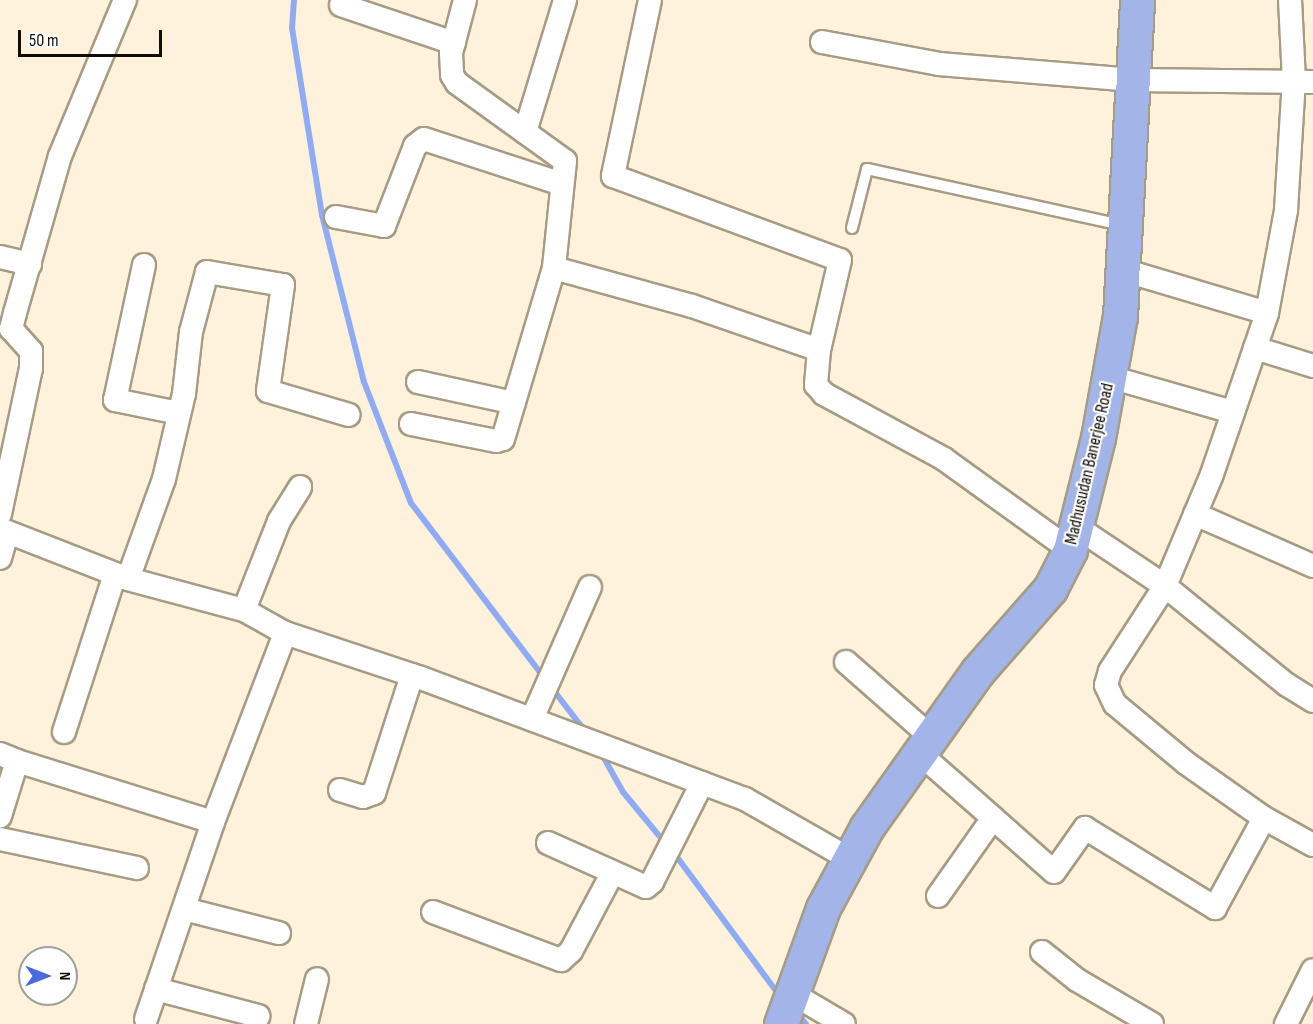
<!DOCTYPE html>
<html>
<head>
<meta charset="utf-8">
<style>
  body { margin:0 }
  #map { position:relative; width:1313px; height:1024px; overflow:hidden; background:#fef3da; font-family:"Sofia Sans Condensed",sans-serif }
  div>[style] { position:absolute }
  .stream>* { height:6px; margin:-3px; padding:0 3px; transform-origin:3px; border-radius:3px; background:#90abf6 }
  .roads { filter:drop-shadow(2px 0 #a69c85) drop-shadow(-2px 0 #a69c85) drop-shadow(0 2px #a69c85) drop-shadow(0 -2px #a69c85) }
  .service>* { height:10px; margin:-5px; padding:0 5px; transform-origin:5px; border-radius:5px; background:#fff }
  .minor>* { height:22px; margin:-11px; padding:0 11px; transform-origin:11px; border-radius:11px; background:#fff }
  .primary>* { height:33px; margin:-16.5px; padding:0 16.5px; transform-origin:16.5px; border-radius:16.5px; background:#a3b4e8 }
  span { translate:-50% -50%; white-space:nowrap; text-align:center; line-height:1.15; -webkit-text-stroke:4.5px #fff; paint-order:stroke }
  .street-label { font-size:18px; color:#110d05 }
  .north { position:absolute; left:18px; top:946px; width:60px; height:60px; box-sizing:border-box; background:#fff; border:2px solid #a09e9b; border-radius:50%; rotate:90deg; font-size:16px; font-weight:700; line-height:24px; text-align:center; color:#110d05 }
  .north::after { content:''; display:block; margin:auto; width:21px; height:27px; background:#4b6ade; clip-path:polygon(50% 0,100% 100%,50% 72%,0 100%) }
  .scale { position:absolute; left:18px; top:30px; width:144px; height:27px; box-sizing:border-box; border:3px solid #110d05; border-top:0; padding-left:8px; font-size:18px; line-height:21px; white-space:nowrap; color:#110d05; -webkit-text-stroke:4px #fff; paint-order:stroke }
</style>
</head>
<body>
<div id="map">
  <div class="stream">
    <div style="left:294px;top:0;width:28px;rotate:94deg"></div>
    <div style="left:292px;top:28px;width:189px;rotate:80.9deg"></div>
    <div style="left:322px;top:215px;width:172px;rotate:75.9deg"></div>
    <div style="left:364px;top:382px;width:130px;rotate:68.8deg"></div>
    <div style="left:411px;top:503px;width:221px;rotate:52.7deg"></div>
    <div style="left:551px;top:687px;width:56px;rotate:52.3deg"></div>
    <div style="left:600px;top:751px;width:47px;rotate:60.7deg"></div>
    <div style="left:623px;top:792px;width:66px;rotate:50.5deg"></div>
    <div style="left:674px;top:853px;width:178px;rotate:53.5deg"></div>
    <div style="left:795px;top:1012px;width:16px;rotate:47deg"></div>
  </div>
  <div class="roads">
    <div class="service">
      <div style="left:852px;top:228px;width:61px;rotate:-75.7deg"></div>
      <div style="left:867px;top:169px;width:261px;rotate:12.4deg"></div>
    </div>
    <div class="minor">
      <div style="left:465px;top:0;width:55px;rotate:104.8deg"></div>
      <div style="left:451px;top:53px;width:22px;rotate:87deg"></div>
      <div style="left:452px;top:75px;width:9px;rotate:58deg"></div>
      <div style="left:457px;top:83px;width:133px;rotate:35.8deg"></div>
      <div style="left:565px;top:161px;width:108px;rotate:95.9deg"></div>
      <div style="left:650px;top:0;width:180px;rotate:101.9deg"></div>
      <div style="left:613px;top:176px;width:242px;rotate:20.3deg"></div>
      <div style="left:840px;top:260px;width:92px;rotate:103.1deg"></div>
      <div style="left:819px;top:350px;width:35px;rotate:95deg"></div>
      <div style="left:816px;top:385px;width:12px;rotate:48deg"></div>
      <div style="left:824px;top:394px;width:136px;rotate:28.4deg"></div>
      <div style="left:944px;top:459px;width:155px;rotate:35.8deg"></div>
      <div style="left:341px;top:5px;width:119px;rotate:18.6deg"></div>
      <div style="left:822px;top:42px;width:119px;rotate:10.6deg"></div>
      <div style="left:939px;top:64px;width:195px;rotate:4.7deg"></div>
      <div style="left:1133px;top:80px;width:180px;rotate:0.6deg"></div>
      <div style="left:525px;top:132px;width:138px;rotate:-73.1deg"></div>
      <div style="left:336px;top:217px;width:49px;rotate:10.6deg"></div>
      <div style="left:384px;top:226px;width:86px;rotate:-68.8deg"></div>
      <div style="left:415px;top:146px;width:11px;rotate:-38deg"></div>
      <div style="left:424px;top:139px;width:145px;rotate:18.1deg"></div>
      <div style="left:0;top:257px;width:31px;rotate:13deg"></div>
      <div style="left:144px;top:265px;width:138px;rotate:102.1deg"></div>
      <div style="left:115px;top:400px;width:65px;rotate:11.5deg"></div>
      <div style="left:1123px;top:270px;width:150px;rotate:16.6deg"></div>
      <div style="left:1255px;top:348px;width:61px;rotate:17.2deg"></div>
      <div style="left:1110px;top:377px;width:128px;rotate:15.9deg"></div>
      <div style="left:418px;top:382px;width:98px;rotate:12.3deg"></div>
      <div style="left:411px;top:424px;width:87px;rotate:11.3deg"></div>
      <div style="left:496px;top:441px;width:7px;rotate:-16deg"></div>
      <div style="left:503px;top:439px;width:178px;rotate:-73.4deg"></div>
      <div style="left:554px;top:268px;width:143px;rotate:15.4deg"></div>
      <div style="left:692px;top:306px;width:134px;rotate:19.1deg"></div>
      <div style="left:0;top:514px;width:149px;rotate:-78deg"></div>
      <div style="left:31px;top:368px;width:17px;rotate:-90deg"></div>
      <div style="left:31px;top:351px;width:30px;rotate:-132deg"></div>
      <div style="left:11px;top:329px;width:16px;rotate:-76deg"></div>
      <div style="left:15px;top:313px;width:163px;rotate:-74deg"></div>
      <div style="left:60px;top:156px;width:169px;rotate:-67.4deg"></div>
      <div style="left:1195px;top:514px;width:129px;rotate:23.8deg"></div>
      <div style="left:1078px;top:528px;width:105px;rotate:33.7deg"></div>
      <div style="left:1165px;top:586px;width:121px;rotate:-67.2deg"></div>
      <div style="left:1212px;top:474px;width:170px;rotate:-71.1deg"></div>
      <div style="left:1267px;top:313px;width:105px;rotate:-79.5deg"></div>
      <div style="left:1286px;top:210px;width:129px;rotate:-86.5deg"></div>
      <div style="left:1294px;top:81px;width:81px;rotate:-92.8deg"></div>
      <div style="left:0;top:529px;width:137px;rotate:21.3deg"></div>
      <div style="left:128px;top:579px;width:120px;rotate:15deg"></div>
      <div style="left:244px;top:610px;width:47px;rotate:29.3deg"></div>
      <div style="left:285px;top:633px;width:143px;rotate:18.3deg"></div>
      <div style="left:421px;top:678px;width:346px;rotate:20.5deg"></div>
      <div style="left:745px;top:799px;width:119px;rotate:29.8deg"></div>
      <div style="left:0;top:558px;width:26px;rotate:-74deg"></div>
      <div style="left:128px;top:579px;width:106px;rotate:-70.2deg"></div>
      <div style="left:164px;top:479px;width:87px;rotate:-76.8deg"></div>
      <div style="left:184px;top:394px;width:62px;rotate:-83.6deg"></div>
      <div style="left:191px;top:332px;width:62px;rotate:-75.1deg"></div>
      <div style="left:207px;top:272px;width:77px;rotate:9.7deg"></div>
      <div style="left:283px;top:285px;width:107px;rotate:98.1deg"></div>
      <div style="left:268px;top:391px;width:84px;rotate:16.5deg"></div>
      <div style="left:244px;top:610px;width:96px;rotate:-68.5deg"></div>
      <div style="left:279px;top:521px;width:40px;rotate:-58deg"></div>
      <div style="left:846px;top:662px;width:112px;rotate:41.4deg"></div>
      <div style="left:1313px;top:701px;width:31px;rotate:-148deg"></div>
      <div style="left:1287px;top:685px;width:157px;rotate:-140.9deg"></div>
      <div style="left:1165px;top:586px;width:101px;rotate:122.9deg"></div>
      <div style="left:1110px;top:671px;width:15px;rotate:106deg"></div>
      <div style="left:1106px;top:685px;width:21px;rotate:65deg"></div>
      <div style="left:1115px;top:704px;width:92px;rotate:39.7deg"></div>
      <div style="left:1186px;top:763px;width:95px;rotate:35.2deg"></div>
      <div style="left:1264px;top:818px;width:56px;rotate:28.9deg"></div>
      <div style="left:532px;top:719px;width:144px;rotate:-66.3deg"></div>
      <div style="left:64px;top:732px;width:166px;rotate:-72.1deg"></div>
      <div style="left:918px;top:752px;width:100px;rotate:41.3deg"></div>
      <div style="left:0;top:754px;width:18px;rotate:22deg"></div>
      <div style="left:17px;top:761px;width:58px;rotate:107.2deg"></div>
      <div style="left:17px;top:761px;width:205px;rotate:17.3deg"></div>
      <div style="left:213px;top:822px;width:202px;rotate:-69.1deg"></div>
      <div style="left:340px;top:790px;width:24px;rotate:17deg"></div>
      <div style="left:363px;top:797px;width:12px;rotate:-20deg"></div>
      <div style="left:374px;top:793px;width:124px;rotate:-72.1deg"></div>
      <div style="left:0;top:839px;width:140px;rotate:12deg"></div>
      <div style="left:548px;top:843px;width:107px;rotate:24.2deg"></div>
      <div style="left:646px;top:887px;width:8px;rotate:-40deg"></div>
      <div style="left:652px;top:882px;width:111px;rotate:-63.2deg"></div>
      <div style="left:938px;top:896px;width:95px;rotate:-54.8deg"></div>
      <div style="left:993px;top:818px;width:81px;rotate:41.5deg"></div>
      <div style="left:1054px;top:872px;width:54px;rotate:-54.8deg"></div>
      <div style="left:1085px;top:828px;width:153px;rotate:31.6deg"></div>
      <div style="left:1215px;top:908px;width:102px;rotate:-61.4deg"></div>
      <div style="left:184px;top:909px;width:98px;rotate:14.2deg"></div>
      <div style="left:433px;top:912px;width:137px;rotate:20.6deg"></div>
      <div style="left:561px;top:960px;width:13px;rotate:-42deg"></div>
      <div style="left:571px;top:951px;width:87px;rotate:-62deg"></div>
      <div style="left:1042px;top:952px;width:45px;rotate:38.7deg"></div>
      <div style="left:1077px;top:980px;width:87px;rotate:30.4deg"></div>
      <div style="left:156px;top:989px;width:106px;rotate:14.8deg"></div>
      <div style="left:793px;top:994px;width:59px;rotate:30.5deg"></div>
      <div style="left:146px;top:1019px;width:208px;rotate:-71.2deg"></div>
      <div style="left:306px;top:1024px;width:46px;rotate:-76.3deg"></div>
      <div style="left:1286px;top:1024px;width:60px;rotate:-63.4deg"></div>
    </div>
    <div class="primary">
      <div style="left:781px;top:1024px;width:123px;rotate:-70.1deg"></div>
      <div style="left:823px;top:908px;width:92px;rotate:-61.5deg"></div>
      <div style="left:867px;top:827px;width:190px;rotate:-54.6deg"></div>
      <div style="left:977px;top:672px;width:111px;rotate:-48.7deg"></div>
      <div style="left:1050px;top:589px;width:44px;rotate:-62.9deg"></div>
      <div style="left:1070px;top:550px;width:115px;rotate:-76deg"></div>
      <div style="left:1098px;top:438px;width:124px;rotate:-79.8deg"></div>
      <div style="left:1120px;top:316px;width:316px;rotate:-86.9deg"></div>
    </div>
  </div>
  <div class="street-label">
    <span style="left:1090px;top:464px;rotate:-77deg">Madhusudan Banerjee Road</span>
  </div>
  <div class="north">N</div>
  <div class="scale">50 m</div>
</div>
</body>
</html>
